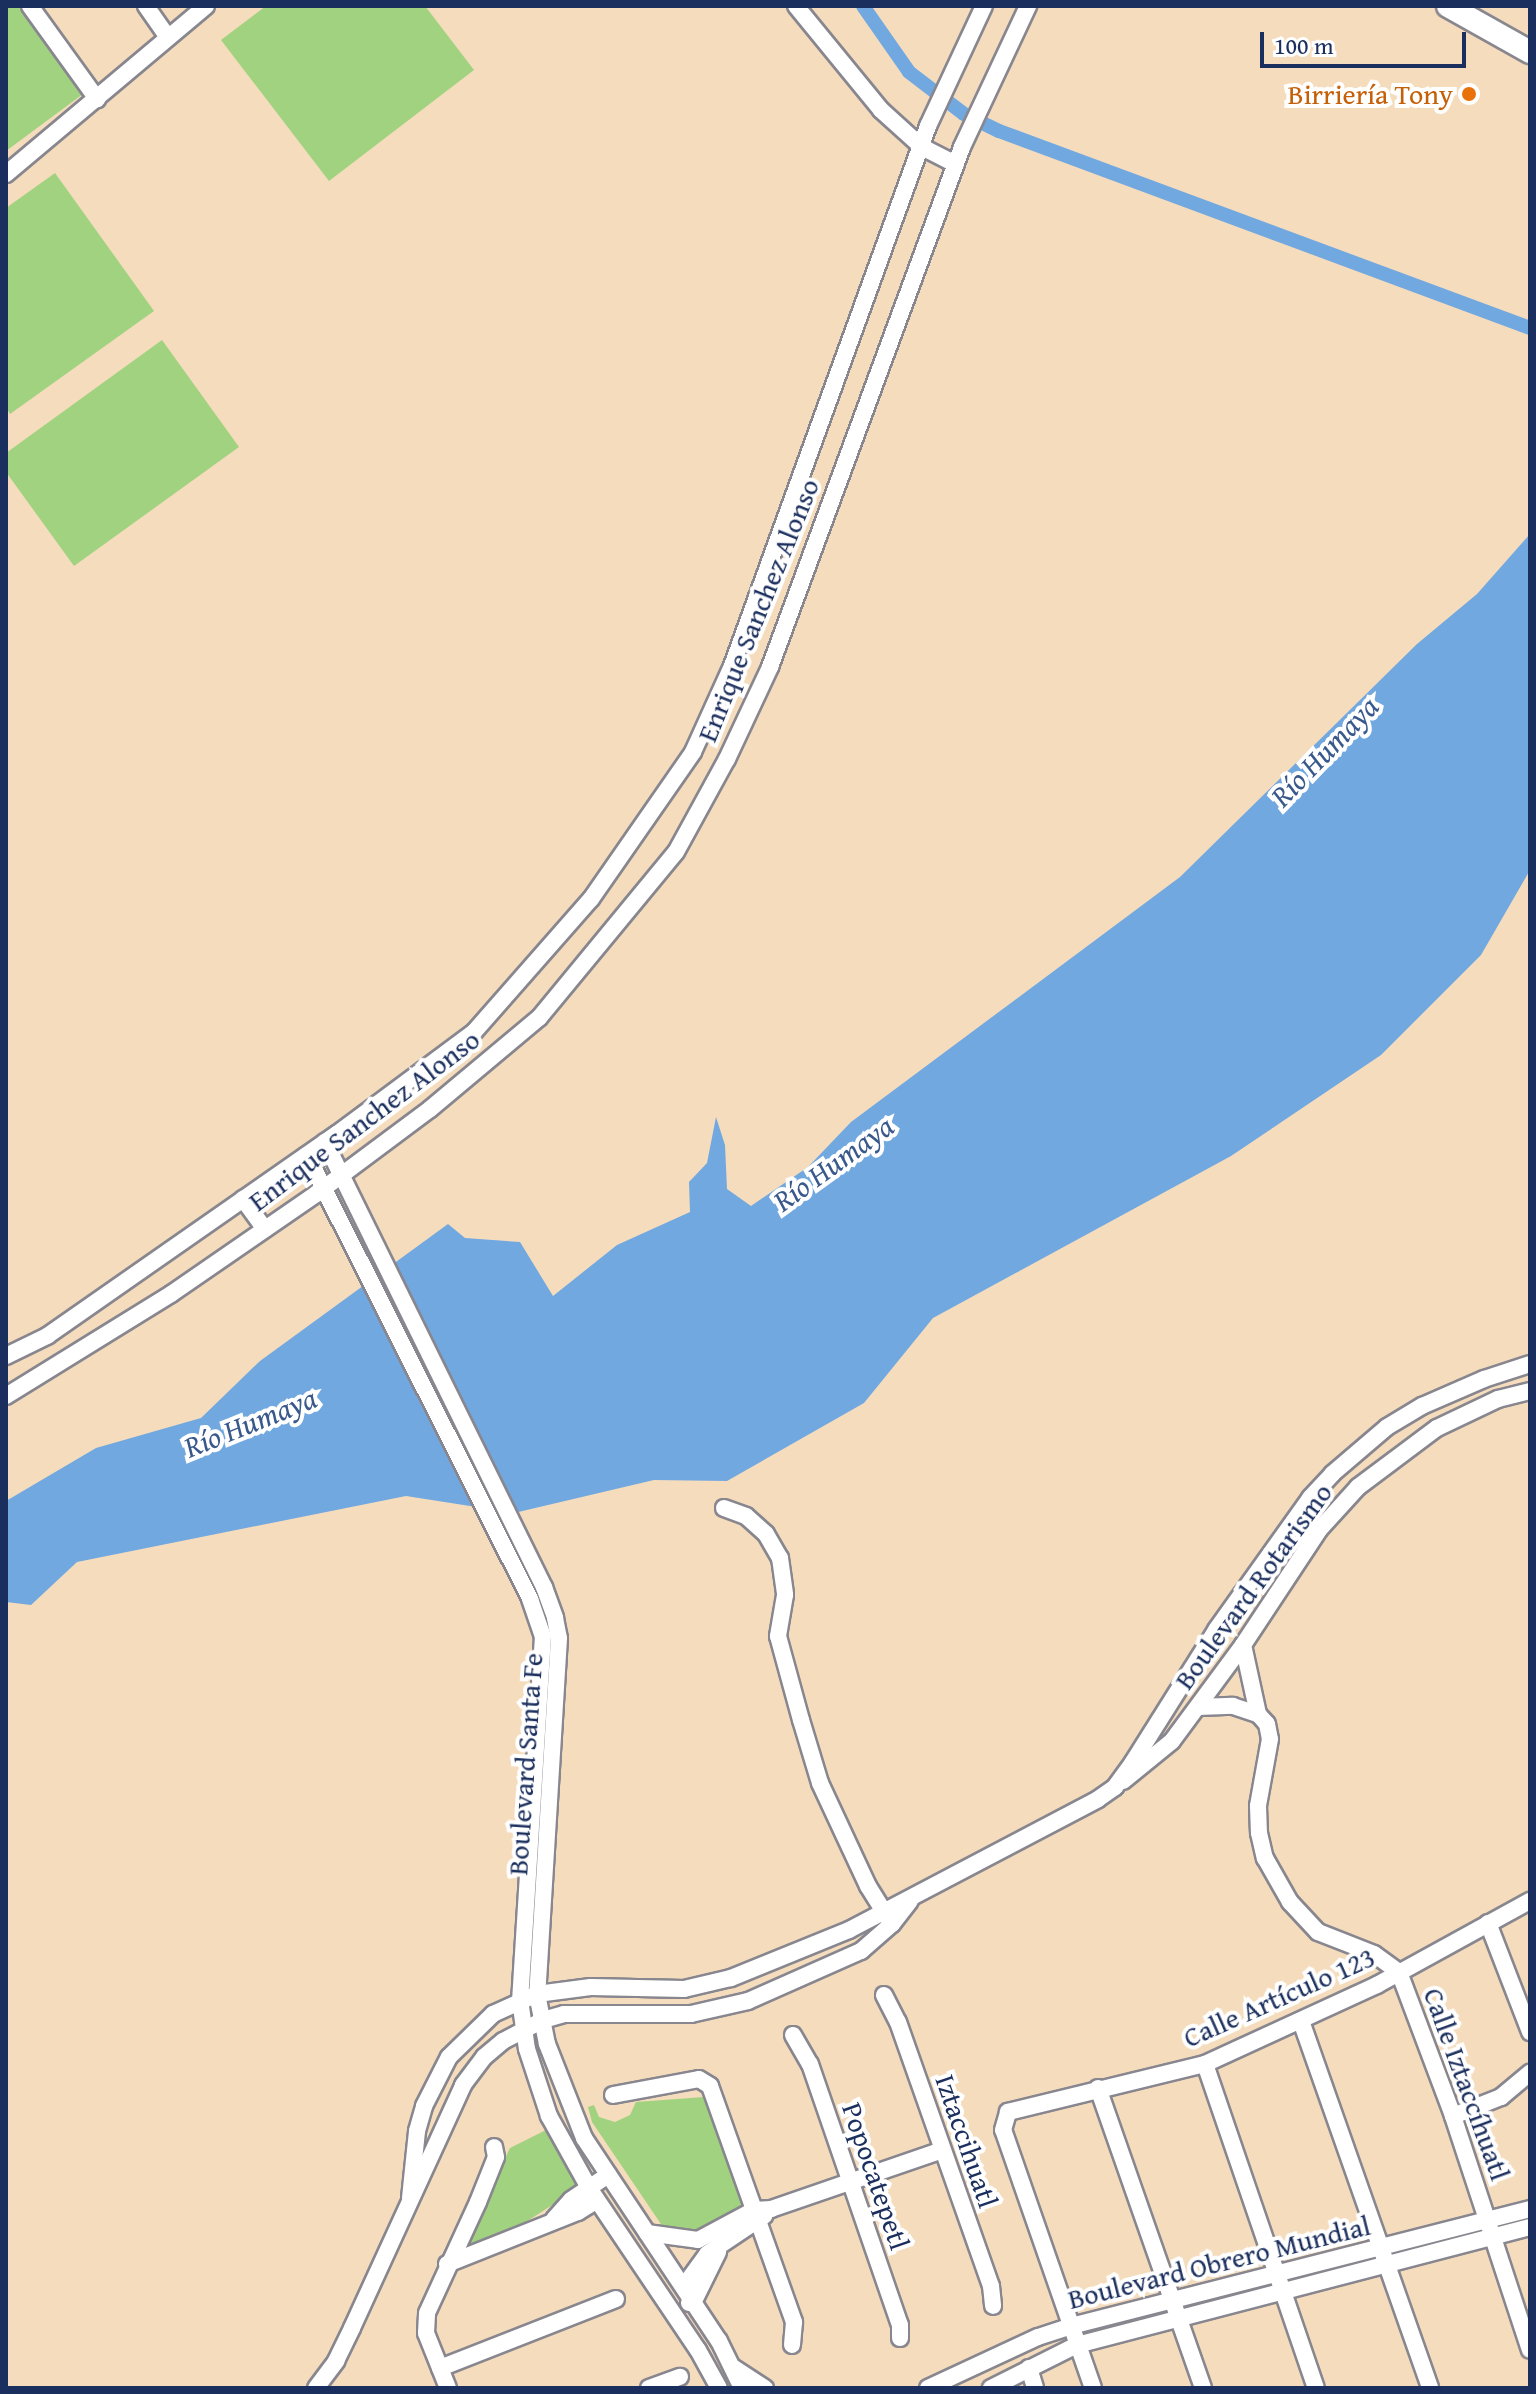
<!DOCTYPE html>
<html>
<head>
<meta charset="utf-8">
<style>
  body { margin:0 }
  #map { position:relative; width:1536px; height:2394px; overflow:hidden; background:#f4dcbd; font-family:"Gentium Book Plus",serif }
  div>[style] { position:absolute }
  .green>* { inset:0; background:#a1d280 }
  .water>* { inset:0; background:#72a8e0 }
  .canal>* { height:14px; margin:-7px; padding:0 7px; transform-origin:7px; border-radius:7px; background:#72a8e0 }
  .roads { filter:drop-shadow(2px 0 #88868e) drop-shadow(-2px 0 #88868e) drop-shadow(0 2px #88868e) drop-shadow(0 -2px #88868e) }
  .minor>* { height:16px; margin:-8px; padding:0 8px; transform-origin:8px; border-radius:8px; background:#fff }
  .major>* { height:22px; margin:-11px; padding:0 11px; transform-origin:11px; border-radius:11px; background:#fff }
  .dots>* { width:22px; height:22px; translate:-50% -50%; box-sizing:border-box; border:4px solid #fff; border-radius:50% }
  span { translate:-50% -50%; white-space:nowrap; text-align:center; line-height:1.15; -webkit-text-stroke:8px #fff; paint-order:stroke }
  .food-label { font-size:28px; color:#c56008 }
  .right { translate:-100% -50%; text-align:right }
  .street-label { font-size:28px; color:#1b2f5e }
  .water-label { font-size:30px; color:#39598c; font-style:italic }
  .frame { position:absolute; inset:0; border:8px solid #1b2f5e; pointer-events:none }
  .scale { position:absolute; left:1260px; top:32px; width:206px; height:36px; box-sizing:border-box; border:4px solid #1b2f5e; border-top:0; padding-left:10px; font-size:24px; line-height:28px; white-space:nowrap; color:#1b2f5e; -webkit-text-stroke:6px #fff; paint-order:stroke }
</style>
</head>
<body>
<div id="map">
  <div class="green">
    <div style="clip-path:polygon(6px 6px,18px 6px,83px 94px,6px 151px)"></div>
    <div style="clip-path:polygon(266px 6px,425px 6px,474px 70px,329px 181px,221px 40px)"></div>
    <div style="clip-path:polygon(55px 173px,154px 311px,10px 414px,6px 407px,6px 208px)"></div>
    <div style="clip-path:polygon(162px 340px,239px 447px,74px 566px,6px 472px,6px 453px)"></div>
    <div style="clip-path:polygon(704px 2097px,745px 2211px,710px 2234px,665px 2230px,592px 2122px,588px 2107px,594px 2105px,599px 2117px,615px 2122px,630px 2115px,636px 2102px)"></div>
    <div style="clip-path:polygon(546px 2130px,582px 2186px,521px 2225px,471px 2245px,466px 2241px,510px 2148px)"></div>
  </div>
  <div class="water">
    <div style="clip-path:polygon(1530px 534px,1530px 870px,1481px 955px,1381px 1055px,1231px 1156px,933px 1318px,864px 1403px,727px 1481px,654px 1480px,514px 1513px,406px 1496px,77px 1562px,31px 1605px,6px 1602px,6px 1501px,96px 1448px,201px 1418px,260px 1361px,448px 1224px,465px 1238px,520px 1242px,553px 1296px,617px 1245px,690px 1212px,689px 1182px,707px 1163px,716px 1117px,725px 1145px,727px 1189px,751px 1206px,808px 1167px,851px 1122px,1180px 877px,1417px 644px,1477px 594px)"></div>
  </div>
  <div class="canal">
    <div style="left:863px;top:6px;width:80px;rotate:55.1deg"></div>
    <div style="left:909px;top:72px;width:69px;rotate:37.4deg"></div>
    <div style="left:964px;top:114px;width:39px;rotate:26deg"></div>
    <div style="left:999px;top:131px;width:566px;rotate:20.35deg"></div>
  </div>
  <div class="roads">
    <div class="minor">
      <div style="left:30px;top:6px;width:115px;rotate:54.2deg"></div>
      <div style="left:146px;top:6px;width:38px;rotate:55deg"></div>
      <div style="left:796px;top:6px;width:134px;rotate:50.7deg"></div>
      <div style="left:881px;top:110px;width:55px;rotate:42.1deg"></div>
      <div style="left:922px;top:147px;width:38px;rotate:27deg"></div>
      <div style="left:6px;top:174px;width:261px;rotate:-40deg"></div>
      <div style="left:325px;top:1142px;width:496px;rotate:63.8deg"></div>
      <div style="left:544px;top:1587px;width:33px;rotate:70deg"></div>
      <div style="left:555px;top:1618px;width:20px;rotate:79deg"></div>
      <div style="left:559px;top:1638px;width:357px;rotate:93.5deg"></div>
      <div style="left:537px;top:1994px;width:51px;rotate:78.7deg"></div>
      <div style="left:547px;top:2044px;width:101px;rotate:68.5deg"></div>
      <div style="left:584px;top:2138px;width:244px;rotate:56.4deg"></div>
      <div style="left:719px;top:2341px;width:52px;rotate:63.9deg"></div>
      <div style="left:307px;top:1155px;width:497px;rotate:63.3deg"></div>
      <div style="left:530px;top:1599px;width:39px;rotate:71deg"></div>
      <div style="left:543px;top:1636px;width:365px;rotate:93.6deg"></div>
      <div style="left:520px;top:2000px;width:49px;rotate:81.9deg"></div>
      <div style="left:527px;top:2049px;width:71px;rotate:71.8deg"></div>
      <div style="left:549px;top:2116px;width:82px;rotate:60.9deg"></div>
      <div style="left:589px;top:2188px;width:195px;rotate:56.1deg"></div>
      <div style="left:698px;top:2350px;width:43px;rotate:61.1deg"></div>
      <div style="left:243px;top:1199px;width:37px;rotate:54deg"></div>
      <div style="left:6px;top:1356px;width:46px;rotate:-26deg"></div>
      <div style="left:47px;top:1336px;width:353px;rotate:-34.9deg"></div>
      <div style="left:337px;top:1134px;width:171px;rotate:-36.7deg"></div>
      <div style="left:474px;top:1032px;width:177px;rotate:-48.7deg"></div>
      <div style="left:591px;top:899px;width:179px;rotate:-55.2deg"></div>
      <div style="left:693px;top:752px;width:94px;rotate:-65.6deg"></div>
      <div style="left:732px;top:666px;width:574px;rotate:-70.05deg"></div>
      <div style="left:928px;top:126px;width:132px;rotate:-65deg"></div>
      <div style="left:6px;top:1396px;width:194px;rotate:-31.7deg"></div>
      <div style="left:171px;top:1294px;width:176px;rotate:-34.6deg"></div>
      <div style="left:316px;top:1194px;width:142px;rotate:-36.7deg"></div>
      <div style="left:430px;top:1109px;width:142px;rotate:-39.9deg"></div>
      <div style="left:539px;top:1018px;width:215px;rotate:-50.5deg"></div>
      <div style="left:676px;top:852px;width:106px;rotate:-61.3deg"></div>
      <div style="left:727px;top:759px;width:102px;rotate:-64.9deg"></div>
      <div style="left:770px;top:667px;width:554px;rotate:-69.73deg"></div>
      <div style="left:962px;top:147px;width:156px;rotate:-64.9deg"></div>
      <div style="left:724px;top:1508px;width:23px;rotate:20deg"></div>
      <div style="left:746px;top:1516px;width:27px;rotate:42deg"></div>
      <div style="left:766px;top:1534px;width:28px;rotate:60deg"></div>
      <div style="left:780px;top:1558px;width:37px;rotate:82deg"></div>
      <div style="left:785px;top:1595px;width:42px;rotate:99.7deg"></div>
      <div style="left:778px;top:1636px;width:87px;rotate:74.7deg"></div>
      <div style="left:801px;top:1720px;width:66px;rotate:73.2deg"></div>
      <div style="left:820px;top:1783px;width:114px;rotate:65deg"></div>
      <div style="left:868px;top:1886px;width:40px;rotate:58deg"></div>
      <div style="left:1243px;top:1645px;width:71px;rotate:77.7deg"></div>
      <div style="left:1258px;top:1714px;width:13px;rotate:48deg"></div>
      <div style="left:1267px;top:1724px;width:15px;rotate:79deg"></div>
      <div style="left:1270px;top:1739px;width:68px;rotate:100.2deg"></div>
      <div style="left:1258px;top:1806px;width:27px;rotate:88deg"></div>
      <div style="left:1259px;top:1833px;width:26px;rotate:77deg"></div>
      <div style="left:1265px;top:1858px;width:51px;rotate:60.4deg"></div>
      <div style="left:1290px;top:1902px;width:41px;rotate:47deg"></div>
      <div style="left:1318px;top:1932px;width:60px;rotate:21.4deg"></div>
      <div style="left:1374px;top:1954px;width:31px;rotate:36deg"></div>
      <div style="left:1399px;top:1972px;width:154px;rotate:69.4deg"></div>
      <div style="left:1453px;top:2116px;width:246px;rotate:71.8deg"></div>
      <div style="left:1198px;top:1707px;width:35px;rotate:-2deg"></div>
      <div style="left:1233px;top:1706px;width:26px;rotate:18deg"></div>
      <div style="left:1123px;top:1781px;width:63px;rotate:-39.2deg"></div>
      <div style="left:1172px;top:1741px;width:119px;rotate:-53.5deg"></div>
      <div style="left:1243px;top:1645px;width:138px;rotate:-56.5deg"></div>
      <div style="left:1319px;top:1530px;width:58px;rotate:-47.8deg"></div>
      <div style="left:1358px;top:1487px;width:99px;rotate:-36.8deg"></div>
      <div style="left:1437px;top:1428px;width:68px;rotate:-25.4deg"></div>
      <div style="left:1498px;top:1399px;width:33px;rotate:-14deg"></div>
      <div style="left:1488px;top:1923px;width:117px;rotate:68.9deg"></div>
      <div style="left:884px;top:1995px;width:30px;rotate:63deg"></div>
      <div style="left:898px;top:2022px;width:280px;rotate:70.6deg"></div>
      <div style="left:991px;top:2286px;width:20px;rotate:84deg"></div>
      <div style="left:1301px;top:2021px;width:389px;rotate:70.6deg"></div>
      <div style="left:793px;top:2035px;width:34px;rotate:60deg"></div>
      <div style="left:810px;top:2064px;width:276px;rotate:71deg"></div>
      <div style="left:900px;top:2325px;width:13px;rotate:90deg"></div>
      <div style="left:1205px;top:2064px;width:342px;rotate:71.1deg"></div>
      <div style="left:1098px;top:2088px;width:318px;rotate:70.7deg"></div>
      <div style="left:613px;top:2095px;width:87px;rotate:-10.5deg"></div>
      <div style="left:699px;top:2079px;width:13px;rotate:32deg"></div>
      <div style="left:710px;top:2086px;width:251px;rotate:70.4deg"></div>
      <div style="left:794px;top:2322px;width:23px;rotate:95deg"></div>
      <div style="left:1453px;top:2116px;width:52px;rotate:-21.6deg"></div>
      <div style="left:1501px;top:2097px;width:38px;rotate:-40deg"></div>
      <div style="left:410px;top:2198px;width:67px;rotate:-84deg"></div>
      <div style="left:417px;top:2131px;width:26px;rotate:-74deg"></div>
      <div style="left:424px;top:2106px;width:55px;rotate:-63deg"></div>
      <div style="left:449px;top:2057px;width:62px;rotate:-44.3deg"></div>
      <div style="left:493px;top:2014px;width:48px;rotate:-24.4deg"></div>
      <div style="left:537px;top:1994px;width:54px;rotate:-7.4deg"></div>
      <div style="left:591px;top:1987px;width:93px;rotate:1.2deg"></div>
      <div style="left:684px;top:1989px;width:48px;rotate:-13.2deg"></div>
      <div style="left:731px;top:1978px;width:127px;rotate:-22.1deg"></div>
      <div style="left:849px;top:1930px;width:281px;rotate:-27.7deg"></div>
      <div style="left:1098px;top:1799px;width:21px;rotate:-35deg"></div>
      <div style="left:1115px;top:1787px;width:31px;rotate:-54deg"></div>
      <div style="left:1133px;top:1762px;width:156px;rotate:-57.8deg"></div>
      <div style="left:1216px;top:1630px;width:162px;rotate:-54.5deg"></div>
      <div style="left:1310px;top:1498px;width:33px;rotate:-47deg"></div>
      <div style="left:1332px;top:1474px;width:72px;rotate:-40.5deg"></div>
      <div style="left:1387px;top:1427px;width:41px;rotate:-31deg"></div>
      <div style="left:1422px;top:1406px;width:68px;rotate:-23.5deg"></div>
      <div style="left:1484px;top:1379px;width:48px;rotate:-18.1deg"></div>
      <div style="left:554px;top:2219px;width:25px;rotate:-48deg"></div>
      <div style="left:571px;top:2200px;width:45px;rotate:-34deg"></div>
      <div style="left:647px;top:2233px;width:51px;rotate:7.8deg"></div>
      <div style="left:698px;top:2240px;width:64px;rotate:-28.2deg"></div>
      <div style="left:754px;top:2210px;width:17px;rotate:-3deg"></div>
      <div style="left:771px;top:2209px;width:181px;rotate:-19deg"></div>
      <div style="left:447px;top:2264px;width:141px;rotate:-21.7deg"></div>
      <div style="left:578px;top:2212px;width:22px;rotate:-32deg"></div>
      <div style="left:684px;top:2286px;width:39px;rotate:-54deg"></div>
      <div style="left:707px;top:2254px;width:69px;rotate:-33.7deg"></div>
      <div style="left:689px;top:2303px;width:5px;rotate:-22deg"></div>
      <div style="left:694px;top:2301px;width:55px;rotate:-63.9deg"></div>
      <div style="left:440px;top:2368px;width:189px;rotate:-21.4deg"></div>
      <div style="left:734px;top:2368px;width:37px;rotate:33deg"></div>
      <div style="left:1029px;top:2368px;width:21px;rotate:73deg"></div>
      <div style="left:316px;top:2388px;width:34px;rotate:-53deg"></div>
      <div style="left:336px;top:2361px;width:37px;rotate:-64deg"></div>
      <div style="left:352px;top:2328px;width:267px;rotate:-65.4deg"></div>
      <div style="left:463px;top:2085px;width:35px;rotate:-53deg"></div>
      <div style="left:484px;top:2057px;width:25px;rotate:-40deg"></div>
      <div style="left:503px;top:2041px;width:45px;rotate:-27.7deg"></div>
      <div style="left:543px;top:2020px;width:22px;rotate:-16deg"></div>
      <div style="left:564px;top:2014px;width:127px"></div>
      <div style="left:691px;top:2014px;width:58px;rotate:-12.8deg"></div>
      <div style="left:748px;top:2001px;width:124px;rotate:-23.9deg"></div>
      <div style="left:861px;top:1951px;width:41px;rotate:-41.1deg"></div>
      <div style="left:892px;top:1924px;width:29px;rotate:-52deg"></div>
      <div style="left:448px;top:2388px;width:59px;rotate:-111.8deg"></div>
      <div style="left:426px;top:2333px;width:20px;rotate:-87deg"></div>
      <div style="left:427px;top:2313px;width:122px;rotate:-65.3deg"></div>
      <div style="left:478px;top:2202px;width:48px;rotate:-68.2deg"></div>
      <div style="left:496px;top:2157px;width:10px;rotate:-101deg"></div>
      <div style="left:649px;top:2388px;width:33px;rotate:-20deg"></div>
      <div style="left:928px;top:2388px;width:121px;rotate:-24.9deg"></div>
      <div style="left:1038px;top:2337px;width:35px;rotate:-18deg"></div>
      <div style="left:1071px;top:2326px;width:474px;rotate:-14.3deg"></div>
      <div style="left:991px;top:2388px;width:96px;rotate:-26.6deg"></div>
      <div style="left:1077px;top:2345px;width:468px;rotate:-14.6deg"></div>
      <div style="left:1093px;top:2388px;width:273px;rotate:-109.2deg"></div>
      <div style="left:1003px;top:2130px;width:19px;rotate:-74deg"></div>
      <div style="left:1008px;top:2112px;width:203px;rotate:-13.7deg"></div>
      <div style="left:1205px;top:2064px;width:189px;rotate:-24.7deg"></div>
      <div style="left:1377px;top:1985px;width:175px;rotate:-28.8deg"></div>
    </div>
    <div class="major">
      <div style="left:1448px;top:6px;width:94px;rotate:29.3deg"></div>
    </div>
  </div>
  <div class="dots">
    <div style="left:1469px;top:94px;background:#e8710a"></div>
  </div>
  <div class="food-label">
    <span class="right" style="left:1453px;top:94px">Birriería Tony</span>
  </div>
  <div class="street-label">
    <span style="left:758px;top:610px;rotate:-68deg">Enrique Sanchez Alonso</span>
    <span style="left:364px;top:1120px;rotate:-37deg">Enrique Sanchez Alonso</span>
    <span style="left:1253px;top:1586px;rotate:-54deg">Boulevard Rotarismo</span>
    <span style="left:525px;top:1764px;rotate:-86deg">Boulevard Santa Fe</span>
    <span style="left:1279px;top:1997px;rotate:-24deg">Calle Artículo 123</span>
    <span style="left:1467px;top:2084px;rotate:70deg">Calle Iztaccíhuatl</span>
    <span style="left:967px;top:2141px;rotate:71deg">Iztaccihuatl</span>
    <span style="left:876px;top:2176px;rotate:71deg">Popocatepetl</span>
    <span style="left:1219px;top:2262px;rotate:-14deg">Boulevard Obrero Mundial</span>
  </div>
  <div class="water-label">
    <span style="left:1324px;top:751px;rotate:-46deg">Río Humaya</span>
    <span style="left:833px;top:1163px;rotate:-36deg">Río Humaya</span>
    <span style="left:250px;top:1422px;rotate:-22deg">Río Humaya</span>
  </div>
  <div class="frame"></div>
  <div class="scale">100 m</div>
</div>
</body>
</html>
